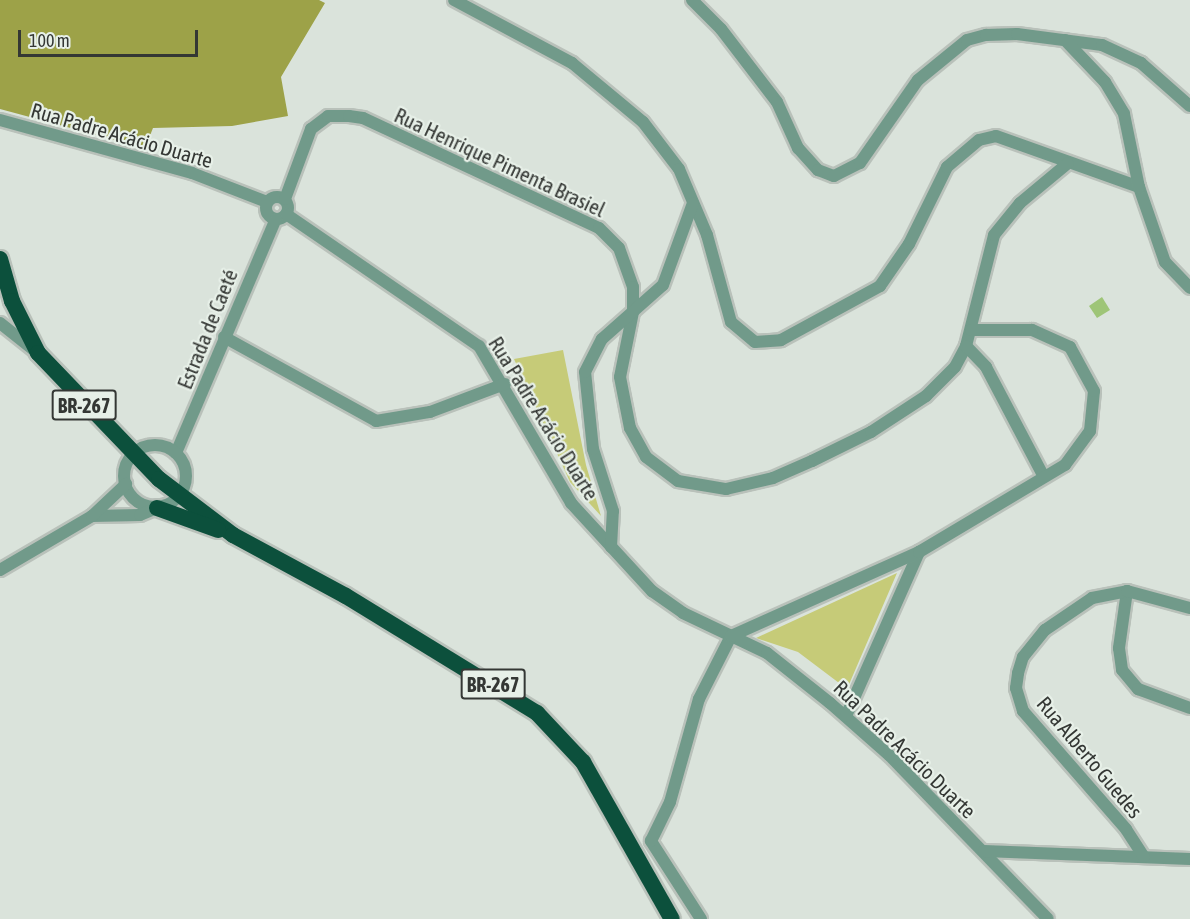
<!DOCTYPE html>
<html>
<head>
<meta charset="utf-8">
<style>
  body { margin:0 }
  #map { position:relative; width:1190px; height:919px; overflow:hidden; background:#dae3db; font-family:"Asap Condensed",sans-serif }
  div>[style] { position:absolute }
  .green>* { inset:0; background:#c6cb78 }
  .forest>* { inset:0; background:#9da248 }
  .building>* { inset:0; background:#9ec577 }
  .roads { filter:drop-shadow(2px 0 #b9c1ba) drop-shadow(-2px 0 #b9c1ba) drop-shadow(0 2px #b9c1ba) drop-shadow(0 -2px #b9c1ba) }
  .minor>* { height:12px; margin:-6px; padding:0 6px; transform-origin:6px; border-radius:6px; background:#719a8a }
  .minor>.ring { margin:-6px; padding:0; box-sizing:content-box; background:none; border:12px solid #719a8a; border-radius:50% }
  .tertiary>* { height:12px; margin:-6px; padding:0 6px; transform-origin:6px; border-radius:6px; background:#719a8a }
  .tertiary>.ring { margin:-6px; padding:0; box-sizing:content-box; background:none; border:12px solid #719a8a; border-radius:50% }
  .trunk>* { height:16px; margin:-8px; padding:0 8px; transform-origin:8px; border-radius:8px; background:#0c503c }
  span { translate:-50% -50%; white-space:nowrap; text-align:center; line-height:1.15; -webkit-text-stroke:4.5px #e7f0e8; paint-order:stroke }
  .shield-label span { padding:2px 4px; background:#e7f0e8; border:2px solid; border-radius:4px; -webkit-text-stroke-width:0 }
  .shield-label { font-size:20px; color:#343734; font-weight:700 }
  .street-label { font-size:21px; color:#343734 }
  .scale { position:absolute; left:18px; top:30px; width:180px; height:27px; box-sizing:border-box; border:3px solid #343734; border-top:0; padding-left:8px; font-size:18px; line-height:21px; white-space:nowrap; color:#343734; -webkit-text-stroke:4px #e7f0e8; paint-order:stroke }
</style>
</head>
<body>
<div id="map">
  <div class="green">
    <div style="clip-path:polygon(563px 350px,586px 465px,601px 516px,570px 482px,514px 359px)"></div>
    <div style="clip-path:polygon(897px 573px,847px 689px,798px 652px,756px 638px)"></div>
  </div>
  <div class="forest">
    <div style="clip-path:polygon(0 0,319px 0,325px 3px,281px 77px,288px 116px,232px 126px,153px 128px,145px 148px,0 109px)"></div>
  </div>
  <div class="building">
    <div style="clip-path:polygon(1102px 297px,1110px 310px,1097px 318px,1089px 306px)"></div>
  </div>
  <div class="roads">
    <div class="minor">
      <div style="left:454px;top:0;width:134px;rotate:28.1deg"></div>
      <div style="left:572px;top:63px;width:92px;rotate:39.7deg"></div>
      <div style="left:643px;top:122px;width:59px;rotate:52.5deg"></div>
      <div style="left:679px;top:169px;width:72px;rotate:67deg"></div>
      <div style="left:707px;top:235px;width:90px;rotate:74.6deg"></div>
      <div style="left:731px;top:322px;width:31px;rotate:40deg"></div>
      <div style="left:755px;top:342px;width:26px;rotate:-4deg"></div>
      <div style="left:781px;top:340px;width:113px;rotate:-28.6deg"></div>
      <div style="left:880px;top:286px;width:51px;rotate:-55.4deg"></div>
      <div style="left:909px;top:244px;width:86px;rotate:-63.7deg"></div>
      <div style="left:947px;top:167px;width:42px;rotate:-40.2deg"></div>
      <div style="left:979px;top:140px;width:17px;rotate:-13deg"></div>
      <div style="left:996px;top:136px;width:152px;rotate:19.6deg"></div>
      <div style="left:1139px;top:187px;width:79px;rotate:70.9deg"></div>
      <div style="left:1165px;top:262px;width:36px;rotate:46deg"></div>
      <div style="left:692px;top:0;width:41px;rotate:45deg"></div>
      <div style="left:721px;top:29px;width:92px;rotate:52.5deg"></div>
      <div style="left:777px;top:102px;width:51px;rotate:65.5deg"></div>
      <div style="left:798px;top:148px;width:30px;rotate:48deg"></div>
      <div style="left:818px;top:170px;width:17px;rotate:21deg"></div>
      <div style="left:834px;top:176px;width:29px;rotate:-27deg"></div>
      <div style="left:860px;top:163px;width:101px;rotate:-55.1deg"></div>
      <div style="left:918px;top:80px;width:63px;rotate:-39.2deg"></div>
      <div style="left:967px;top:40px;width:20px;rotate:-15deg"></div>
      <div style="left:986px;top:35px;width:31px;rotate:-2deg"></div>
      <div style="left:1017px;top:34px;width:86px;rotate:7.4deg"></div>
      <div style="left:1102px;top:45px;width:43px;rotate:24.8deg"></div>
      <div style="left:1141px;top:63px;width:65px;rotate:41.3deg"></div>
      <div style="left:1065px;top:40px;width:58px;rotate:46.4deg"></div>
      <div style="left:1105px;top:82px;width:37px;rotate:59deg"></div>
      <div style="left:1124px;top:114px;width:75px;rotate:78.4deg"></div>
      <div style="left:0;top:120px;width:199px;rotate:15.4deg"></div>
      <div style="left:192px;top:173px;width:80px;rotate:21.1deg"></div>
      <div class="ring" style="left:266px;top:197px;width:10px;height:10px"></div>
      <div style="left:285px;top:199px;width:75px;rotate:-69.6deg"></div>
      <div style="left:311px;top:129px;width:21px;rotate:-37deg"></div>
      <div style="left:328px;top:116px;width:21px"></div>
      <div style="left:349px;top:116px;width:14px;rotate:8deg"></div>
      <div style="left:363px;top:118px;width:260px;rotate:25deg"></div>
      <div style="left:599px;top:228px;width:28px;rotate:45deg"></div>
      <div style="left:619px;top:248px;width:41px;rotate:70.3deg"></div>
      <div style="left:633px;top:287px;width:25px;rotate:90deg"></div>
      <div style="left:633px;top:312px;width:66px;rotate:101.3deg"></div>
      <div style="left:620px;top:377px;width:52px;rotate:78.9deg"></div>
      <div style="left:630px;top:428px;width:33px;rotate:61deg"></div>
      <div style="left:646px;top:457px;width:40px;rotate:37deg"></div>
      <div style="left:678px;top:481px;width:49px;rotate:9.5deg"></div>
      <div style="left:726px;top:489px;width:48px;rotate:-13.2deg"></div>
      <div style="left:773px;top:478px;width:43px;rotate:-23.6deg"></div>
      <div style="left:812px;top:461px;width:66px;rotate:-26.2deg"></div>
      <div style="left:871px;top:432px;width:66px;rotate:-33.2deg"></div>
      <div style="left:926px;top:396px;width:41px;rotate:-45deg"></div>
      <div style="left:955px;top:367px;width:24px;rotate:-62deg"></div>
      <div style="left:966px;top:346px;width:114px;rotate:-75.8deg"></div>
      <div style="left:994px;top:235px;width:41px;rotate:-50.9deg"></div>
      <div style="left:1020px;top:203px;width:62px;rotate:-39.8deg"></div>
      <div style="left:286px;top:214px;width:234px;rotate:34.4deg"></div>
      <div style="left:479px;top:346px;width:182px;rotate:59.6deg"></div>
      <div style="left:571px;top:503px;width:120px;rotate:47.4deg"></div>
      <div style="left:652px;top:591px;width:38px;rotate:35deg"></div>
      <div style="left:683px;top:613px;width:93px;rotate:25.5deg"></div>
      <div style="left:767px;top:653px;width:80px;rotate:38.4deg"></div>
      <div style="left:830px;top:703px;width:79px;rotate:41.4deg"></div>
      <div style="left:889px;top:755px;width:228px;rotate:45.9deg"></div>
      <div style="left:0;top:323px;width:43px;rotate:38.5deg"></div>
      <div style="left:224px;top:337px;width:174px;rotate:28.9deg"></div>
      <div style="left:376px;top:421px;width:55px;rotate:-9.5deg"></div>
      <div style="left:430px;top:412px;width:80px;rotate:-20.5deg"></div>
      <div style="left:966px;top:346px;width:29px;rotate:46deg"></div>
      <div style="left:986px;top:367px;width:124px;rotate:62.2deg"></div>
      <div style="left:176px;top:453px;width:254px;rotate:-66.9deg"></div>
      <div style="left:611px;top:547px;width:36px;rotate:-87deg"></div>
      <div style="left:613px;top:511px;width:65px;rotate:-107.9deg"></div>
      <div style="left:593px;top:449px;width:77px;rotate:-95.9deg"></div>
      <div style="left:585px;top:372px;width:37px;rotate:-63deg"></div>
      <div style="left:602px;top:339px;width:81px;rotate:-41.5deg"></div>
      <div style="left:663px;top:285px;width:87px;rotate:-69.9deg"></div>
      <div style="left:1127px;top:591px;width:58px;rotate:98deg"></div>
      <div style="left:1119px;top:648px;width:22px;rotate:82deg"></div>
      <div style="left:1122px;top:670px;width:25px;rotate:50deg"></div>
      <div style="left:1138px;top:689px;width:55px;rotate:20.1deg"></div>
      <div style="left:846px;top:716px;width:180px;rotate:-66deg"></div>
      <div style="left:984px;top:851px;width:206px;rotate:2.2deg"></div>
      <div style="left:1144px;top:857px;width:33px;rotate:-123deg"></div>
      <div style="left:1126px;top:829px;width:157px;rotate:-131.1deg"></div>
      <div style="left:1023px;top:711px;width:24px;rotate:-107deg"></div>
      <div style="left:1016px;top:688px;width:15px;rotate:-82deg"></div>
      <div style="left:1018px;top:673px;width:17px;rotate:-73deg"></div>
      <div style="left:1023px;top:657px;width:35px;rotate:-51deg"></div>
      <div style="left:1045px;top:630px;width:57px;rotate:-34.2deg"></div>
      <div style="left:1092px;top:598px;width:36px;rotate:-11deg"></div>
      <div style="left:1127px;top:591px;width:65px;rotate:15.1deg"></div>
      <div style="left:701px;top:919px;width:93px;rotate:-122.7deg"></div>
      <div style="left:651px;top:841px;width:43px;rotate:-64deg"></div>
      <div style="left:670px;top:802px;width:107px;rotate:-74.3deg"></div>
      <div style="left:699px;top:699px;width:71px;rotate:-63.1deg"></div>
      <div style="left:731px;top:636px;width:206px;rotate:-24.1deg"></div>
      <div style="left:919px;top:552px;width:170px;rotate:-30.8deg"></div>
      <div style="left:1065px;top:465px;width:42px;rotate:-53.7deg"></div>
      <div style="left:1090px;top:431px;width:40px;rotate:-84.3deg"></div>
      <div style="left:1094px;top:391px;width:50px;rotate:-118.6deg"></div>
      <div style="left:1070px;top:347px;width:42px;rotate:-155.9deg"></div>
      <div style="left:1032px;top:330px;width:61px;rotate:180deg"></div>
    </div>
    <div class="tertiary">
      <div class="ring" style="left:124px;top:445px;width:50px;height:50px"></div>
      <div style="left:92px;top:516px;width:48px;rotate:-1.2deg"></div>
      <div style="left:140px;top:515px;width:15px;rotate:-23deg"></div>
      <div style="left:0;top:570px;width:107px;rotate:-30.4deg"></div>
      <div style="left:92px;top:516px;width:47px;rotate:-43.3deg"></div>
    </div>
    <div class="trunk">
      <div style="left:0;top:259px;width:44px;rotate:74.1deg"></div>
      <div style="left:12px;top:301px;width:58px;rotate:63.4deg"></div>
      <div style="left:38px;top:353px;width:175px;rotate:46.2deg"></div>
      <div style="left:159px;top:479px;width:93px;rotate:37.1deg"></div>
      <div style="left:233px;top:535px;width:128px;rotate:28.4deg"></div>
      <div style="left:346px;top:596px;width:224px;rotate:31.5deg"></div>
      <div style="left:537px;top:713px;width:67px;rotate:46.8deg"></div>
      <div style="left:583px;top:762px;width:180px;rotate:60.5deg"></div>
      <div style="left:157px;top:508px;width:65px;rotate:19.8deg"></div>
    </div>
  </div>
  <div class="shield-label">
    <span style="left:84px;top:405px">BR-267</span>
    <span style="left:493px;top:684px">BR-267</span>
  </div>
  <div class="street-label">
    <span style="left:122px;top:135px;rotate:16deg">Rua Padre Acácio Duarte</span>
    <span style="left:500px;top:162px;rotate:25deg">Rua Henrique Pimenta Brasiel</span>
    <span style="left:207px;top:329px;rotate:-68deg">Estrada de Caeté</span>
    <span style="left:544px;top:418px;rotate:58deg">Rua Padre Acácio Duarte</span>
    <span style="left:905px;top:749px;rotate:44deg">Rua Padre Acácio Duarte</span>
    <span style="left:1090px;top:757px;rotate:50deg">Rua Alberto Guedes</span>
  </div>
  <div class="scale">100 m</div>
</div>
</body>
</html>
